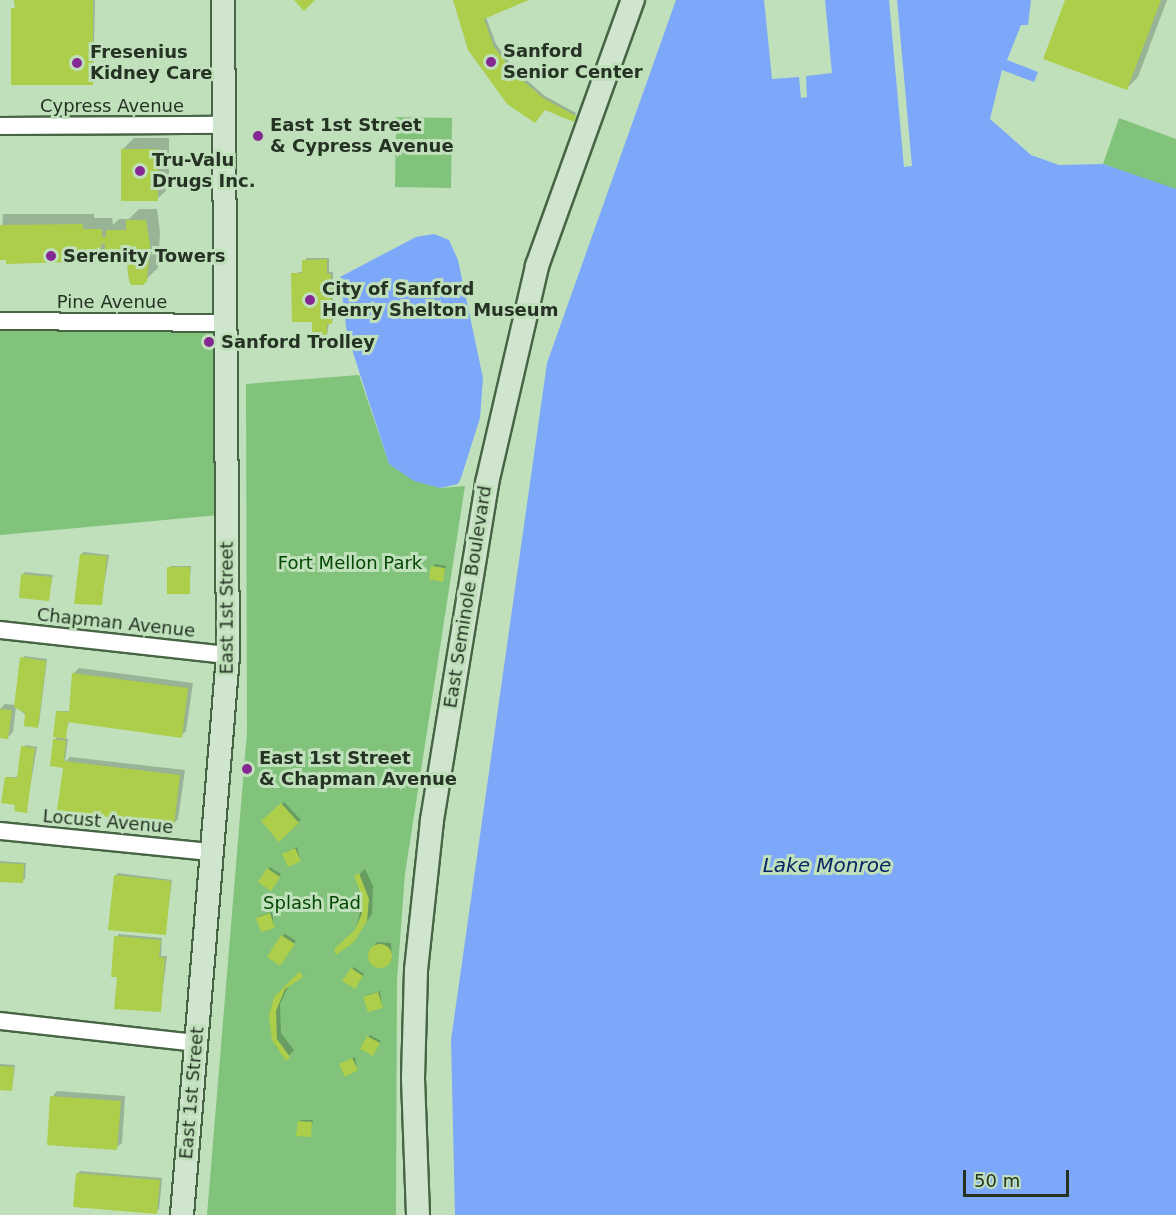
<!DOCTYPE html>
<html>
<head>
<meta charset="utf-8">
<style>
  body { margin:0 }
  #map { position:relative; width:1176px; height:1215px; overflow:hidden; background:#bfe0bb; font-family:"DejaVu Sans",sans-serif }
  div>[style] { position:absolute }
  .green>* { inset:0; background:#81c37b }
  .water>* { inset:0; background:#7da8fa }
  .pier>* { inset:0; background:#bfe0bb }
  .shadow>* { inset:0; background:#0003 }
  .building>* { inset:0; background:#acce4a }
  .round { border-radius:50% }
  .roads { filter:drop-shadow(2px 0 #476545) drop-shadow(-2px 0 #476545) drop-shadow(0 2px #476545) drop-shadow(0 -2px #476545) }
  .street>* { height:16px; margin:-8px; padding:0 8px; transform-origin:8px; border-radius:8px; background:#fff }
  .secondary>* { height:22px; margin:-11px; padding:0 11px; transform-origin:11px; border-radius:11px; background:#d0e5ce }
  .dots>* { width:16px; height:16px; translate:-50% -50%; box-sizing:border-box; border:3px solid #bfe0bb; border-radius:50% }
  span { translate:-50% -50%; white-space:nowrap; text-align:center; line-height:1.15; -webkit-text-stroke:6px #bfe0bb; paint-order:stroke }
  .poi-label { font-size:18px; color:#253224; font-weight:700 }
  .left { translate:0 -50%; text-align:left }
  .street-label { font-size:18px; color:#253224 }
  .park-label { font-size:18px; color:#034702 }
  .water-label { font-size:20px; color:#082663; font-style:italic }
  .scale { position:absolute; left:963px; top:1170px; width:106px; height:27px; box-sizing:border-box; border:3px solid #253224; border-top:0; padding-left:8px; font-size:18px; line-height:21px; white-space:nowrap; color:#253224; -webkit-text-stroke:4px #bfe0bb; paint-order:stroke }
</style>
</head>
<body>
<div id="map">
  <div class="green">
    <div style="clip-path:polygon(396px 117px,452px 118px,451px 188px,395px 187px)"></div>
    <div style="clip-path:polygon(1119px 118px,1176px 139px,1176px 190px,1103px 164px)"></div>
    <div style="clip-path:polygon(0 330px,216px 330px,219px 515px,0 535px)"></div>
    <div style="clip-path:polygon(359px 375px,389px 464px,440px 488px,465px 486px,405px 874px,397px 980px,396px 1215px,207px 1215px,247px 732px,246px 384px)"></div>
  </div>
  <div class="water">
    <div style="clip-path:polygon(676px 0,1031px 0,1028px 25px,1021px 25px,1007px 60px,1038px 72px,1034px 82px,1002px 70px,990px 119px,1031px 155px,1059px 165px,1103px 164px,1176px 189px,1176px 1215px,455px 1215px,451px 1040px,547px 363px)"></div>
    <div style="clip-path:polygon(434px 234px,449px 240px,458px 260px,483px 378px,480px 418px,461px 478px,458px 484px,440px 488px,414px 481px,389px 464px,347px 334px,340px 277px,416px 237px)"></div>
  </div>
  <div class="pier">
    <div style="clip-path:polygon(764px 0,825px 0,832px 73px,806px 76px,807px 97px,801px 98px,799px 77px,772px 79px)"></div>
    <div style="clip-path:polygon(889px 0,897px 0,912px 166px,904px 167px)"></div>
  </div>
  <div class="shadow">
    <div style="clip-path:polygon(15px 0,95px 0,93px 83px,13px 84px)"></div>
    <div style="clip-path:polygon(455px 0,525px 0,486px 17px,496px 44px,516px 71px,545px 96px,576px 113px,573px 120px,545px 108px,537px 119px)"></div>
    <div style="clip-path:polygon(1067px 0,1167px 0,1138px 77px,1127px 88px)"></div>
    <div style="clip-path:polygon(134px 138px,169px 138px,169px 188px,157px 199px,123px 149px)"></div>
    <div style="clip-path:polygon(139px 209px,157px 209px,160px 232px,158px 268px,142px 283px,132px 283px,128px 275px,127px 250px,110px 250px,101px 260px,83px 262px,7px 263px,7px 258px,0 258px,3px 214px,94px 214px,94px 218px,112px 218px,113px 225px,119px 219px,129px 219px)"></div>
    <div style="clip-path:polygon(306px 258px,329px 258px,329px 272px,333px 272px,333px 320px,329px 323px,327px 335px,313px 320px,293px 274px,304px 271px)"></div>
    <div style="clip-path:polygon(84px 552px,109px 555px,101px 604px,81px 554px)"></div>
    <div style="clip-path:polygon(435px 564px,446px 566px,442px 580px,433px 566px)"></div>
    <div style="clip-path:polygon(171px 566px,191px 566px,189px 592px,169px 568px)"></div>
    <div style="clip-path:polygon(25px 572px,53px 575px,48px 600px,23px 574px)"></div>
    <div style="clip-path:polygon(24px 656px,47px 659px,39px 724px,37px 726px,16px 706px,13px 732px,8px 737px,0 736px,0 709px,5px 704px,16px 705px)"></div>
    <div style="clip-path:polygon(79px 668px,193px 683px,186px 731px,181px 736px,69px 721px,64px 739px,68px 739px,65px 762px,70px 757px,185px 770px,178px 819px,173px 824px,64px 766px,54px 740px,58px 736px,58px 711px,70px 711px,74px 673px)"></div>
    <div style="clip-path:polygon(25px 745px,37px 747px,26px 811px,16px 804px,6px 777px,19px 777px)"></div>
    <div style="clip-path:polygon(284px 802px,301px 820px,279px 840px,263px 821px)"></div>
    <div style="clip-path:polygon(297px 847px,300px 859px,284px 854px,286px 852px)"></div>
    <div style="clip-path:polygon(0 861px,26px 863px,25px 879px,0 881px)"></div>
    <div style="clip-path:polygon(270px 867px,281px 874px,273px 887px,268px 869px)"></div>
    <div style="clip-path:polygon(365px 869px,373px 886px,372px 914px,353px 941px,364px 896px,356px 877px)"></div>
    <div style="clip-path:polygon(118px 873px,172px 880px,165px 933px,116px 875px)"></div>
    <div style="clip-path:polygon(272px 912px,274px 927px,258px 918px,260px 916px)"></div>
    <div style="clip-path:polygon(118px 934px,162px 938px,161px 956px,167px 956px,160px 1011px,118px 976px)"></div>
    <div style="clip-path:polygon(285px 934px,296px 941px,282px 962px,282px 936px)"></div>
    <div style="clip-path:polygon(376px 942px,391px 943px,392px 960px,386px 966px,370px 962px)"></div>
    <div style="clip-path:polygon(354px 967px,364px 974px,357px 985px,352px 969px)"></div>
    <div style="clip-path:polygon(306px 968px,289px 985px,280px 1004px,281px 1033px,294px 1050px,286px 1059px,276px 1047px,270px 1025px,276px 997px)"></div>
    <div style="clip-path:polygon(380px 991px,382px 1006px,365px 998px,367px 995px)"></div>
    <div style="clip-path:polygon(370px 1035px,381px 1041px,375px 1052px,368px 1037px)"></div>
    <div style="clip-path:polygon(355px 1057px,357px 1069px,340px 1064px,343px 1062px)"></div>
    <div style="clip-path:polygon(0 1064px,15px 1065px,12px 1089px,0 1089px)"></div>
    <div style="clip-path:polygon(57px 1091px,125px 1096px,122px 1143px,116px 1148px,52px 1097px)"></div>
    <div style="clip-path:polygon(301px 1120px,313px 1120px,310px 1135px,299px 1122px)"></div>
    <div style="clip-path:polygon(80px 1171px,162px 1178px,159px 1210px,78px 1173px)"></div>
  </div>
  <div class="building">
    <div style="clip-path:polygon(14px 0,93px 0,93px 85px,11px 85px,11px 8px,15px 8px)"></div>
    <div style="clip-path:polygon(294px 0,315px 0,304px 11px)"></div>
    <div style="clip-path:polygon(453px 0,529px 0,484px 19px,494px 47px,514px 73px,543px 98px,576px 116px,574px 122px,545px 110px,535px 123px,507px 104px,468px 50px)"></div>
    <div style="clip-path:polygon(1065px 0,1161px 0,1127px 90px,1043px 59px)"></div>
    <div style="clip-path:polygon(121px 149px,158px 149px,158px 201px,121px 201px)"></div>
    <div style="clip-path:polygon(126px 220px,146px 220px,150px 245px,147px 281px,143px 285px,131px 285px,129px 281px,126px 252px,105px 252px,105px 244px,101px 244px,101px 261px,6px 264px,6px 260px,0 260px,0 225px,83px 224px,83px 229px,102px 229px,102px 237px,106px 237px,106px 230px,126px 230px)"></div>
    <div style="clip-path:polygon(327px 259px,327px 274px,331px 274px,332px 324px,327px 324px,327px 337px,312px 337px,312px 322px,292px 322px,291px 273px,302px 273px,302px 260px)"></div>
    <div style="clip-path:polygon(80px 554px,107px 556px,102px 605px,74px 604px)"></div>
    <div style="clip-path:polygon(431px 566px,445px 568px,443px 582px,429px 579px)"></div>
    <div style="clip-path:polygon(167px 567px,190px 567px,190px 594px,167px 594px)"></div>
    <div style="clip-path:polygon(21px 574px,52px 577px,49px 601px,19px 598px)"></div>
    <div style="clip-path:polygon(20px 657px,46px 661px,38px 728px,24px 726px,25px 713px,14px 707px)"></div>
    <div style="clip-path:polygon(72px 673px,188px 688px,182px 738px,68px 722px,66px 739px,53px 737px,56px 711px,69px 712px)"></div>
    <div style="clip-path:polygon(0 709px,12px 710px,8px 739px,0 738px)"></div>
    <div style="clip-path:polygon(53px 739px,66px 741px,64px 761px,180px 775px,174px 826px,57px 810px,63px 768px,50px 766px)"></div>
    <div style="clip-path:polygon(21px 746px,35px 748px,27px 813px,14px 811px,15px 805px,1px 803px,5px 777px,17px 778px)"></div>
    <div style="clip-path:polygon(281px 803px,299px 823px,279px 842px,261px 821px)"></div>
    <div style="clip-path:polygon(295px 848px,301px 861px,288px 867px,282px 854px)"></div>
    <div style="clip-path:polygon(0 863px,24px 864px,23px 883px,0 882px)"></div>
    <div style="clip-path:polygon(267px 868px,280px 877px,271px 891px,258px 882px)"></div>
    <div style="clip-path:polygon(359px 873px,369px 899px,367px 921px,354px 942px,336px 955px,334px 949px,355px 930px,362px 913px,362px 896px,354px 876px)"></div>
    <div style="clip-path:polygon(114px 875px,171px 881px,166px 935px,108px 930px)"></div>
    <div style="clip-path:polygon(270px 913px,275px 928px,261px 932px,256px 918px)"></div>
    <div style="clip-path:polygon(281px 935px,295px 944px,280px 966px,267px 957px)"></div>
    <div style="clip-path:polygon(114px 936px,161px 940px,159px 957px,165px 958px,161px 1012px,114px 1009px,117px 977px,111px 977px)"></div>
    <div class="round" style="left:368px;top:944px;width:24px;height:24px"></div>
    <div style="clip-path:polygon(351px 968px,363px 976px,355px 989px,342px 981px)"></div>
    <div style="clip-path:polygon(300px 971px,303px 977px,285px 989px,276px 1011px,277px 1039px,290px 1057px,286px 1061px,272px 1040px,269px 1016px,274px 997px)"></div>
    <div style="clip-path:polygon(378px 992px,383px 1008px,368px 1012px,363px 997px)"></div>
    <div style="clip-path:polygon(367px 1036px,380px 1043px,373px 1056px,360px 1049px)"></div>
    <div style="clip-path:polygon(352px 1058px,358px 1070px,345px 1077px,339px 1064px)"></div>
    <div style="clip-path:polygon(0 1066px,14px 1067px,12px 1091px,0 1090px)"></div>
    <div style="clip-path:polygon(50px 1096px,121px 1101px,117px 1150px,47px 1145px)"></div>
    <div style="clip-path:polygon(298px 1121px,312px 1122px,311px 1137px,296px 1136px)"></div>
    <div style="clip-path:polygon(76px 1173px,160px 1180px,157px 1214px,73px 1207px)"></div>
  </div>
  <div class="roads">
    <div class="street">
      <div style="left:0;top:126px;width:224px;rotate:-0.3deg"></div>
      <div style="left:0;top:321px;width:224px;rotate:0.5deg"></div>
      <div style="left:0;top:630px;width:229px;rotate:6.3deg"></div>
      <div style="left:0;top:831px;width:213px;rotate:5.7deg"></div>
      <div style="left:0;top:1021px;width:197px;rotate:6.4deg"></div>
    </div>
    <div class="secondary">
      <div style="left:182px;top:1215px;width:562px;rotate:-85.3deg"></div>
      <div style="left:228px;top:655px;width:655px;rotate:-90.44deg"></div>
      <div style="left:418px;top:1215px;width:137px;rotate:-92.1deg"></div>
      <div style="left:413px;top:1078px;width:108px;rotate:-88.4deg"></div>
      <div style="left:416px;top:970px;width:151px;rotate:-83.9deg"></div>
      <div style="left:432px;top:820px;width:341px;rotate:-80.7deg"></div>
      <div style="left:487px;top:483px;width:223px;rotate:-77deg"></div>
      <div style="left:537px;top:266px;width:283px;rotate:-70.2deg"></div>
    </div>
  </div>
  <div class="dots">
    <div style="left:491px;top:62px;background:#862893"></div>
    <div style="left:77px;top:63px;background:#862893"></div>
    <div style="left:258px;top:136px;background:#862893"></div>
    <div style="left:140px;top:171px;background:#862893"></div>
    <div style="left:51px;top:256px;background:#862893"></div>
    <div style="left:310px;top:300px;background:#862893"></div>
    <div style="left:209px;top:342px;background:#862893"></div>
    <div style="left:247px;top:769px;background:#862893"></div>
  </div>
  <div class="poi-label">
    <span class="left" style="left:503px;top:62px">Sanford<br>Senior Center</span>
    <span class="left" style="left:90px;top:63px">Fresenius<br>Kidney Care</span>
    <span class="left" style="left:270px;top:136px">East 1st Street<br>&amp; Cypress Avenue</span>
    <span class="left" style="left:152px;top:171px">Tru-Valu<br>Drugs Inc.</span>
    <span class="left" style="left:63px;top:256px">Serenity Towers</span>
    <span class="left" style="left:322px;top:300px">City of Sanford<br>Henry Shelton Museum</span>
    <span class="left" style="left:221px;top:342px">Sanford Trolley</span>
    <span class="left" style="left:259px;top:769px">East 1st Street<br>&amp; Chapman Avenue</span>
  </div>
  <div class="street-label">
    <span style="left:112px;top:106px">Cypress Avenue</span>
    <span style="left:112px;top:302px">Pine Avenue</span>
    <span style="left:468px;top:597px;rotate:-81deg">East Seminole Boulevard</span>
    <span style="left:227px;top:608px;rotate:-90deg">East 1st Street</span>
    <span style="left:116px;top:623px;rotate:6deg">Chapman Avenue</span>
    <span style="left:108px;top:822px;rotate:5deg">Locust Avenue</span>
    <span style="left:192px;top:1093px;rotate:-85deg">East 1st Street</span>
  </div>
  <div class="park-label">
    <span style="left:350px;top:563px">Fort Mellon Park</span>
    <span style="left:312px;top:903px">Splash Pad</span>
  </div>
  <div class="water-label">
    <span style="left:827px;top:865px">Lake Monroe</span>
  </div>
  <div class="scale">50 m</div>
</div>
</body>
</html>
